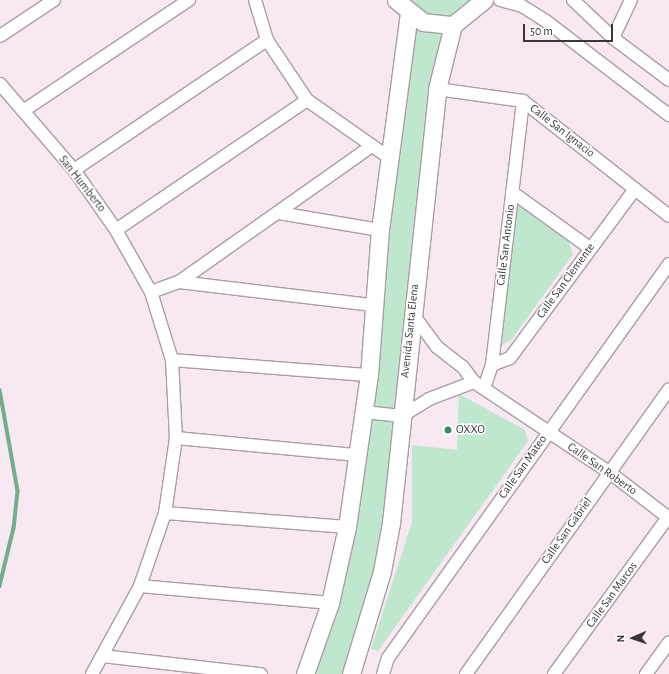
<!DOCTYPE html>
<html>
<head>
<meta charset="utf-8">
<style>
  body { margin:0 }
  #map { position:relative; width:669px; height:674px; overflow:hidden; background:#f7e8f2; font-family:"Alegreya Sans",sans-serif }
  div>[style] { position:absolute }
  .green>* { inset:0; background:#bee7ce }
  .stream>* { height:3.5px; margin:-1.75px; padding:0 1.75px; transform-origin:1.75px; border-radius:1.75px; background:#74ad8d }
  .roads { filter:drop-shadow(1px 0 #ab9da7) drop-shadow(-1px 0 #ab9da7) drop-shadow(0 1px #ab9da7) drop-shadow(0 -1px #ab9da7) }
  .street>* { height:12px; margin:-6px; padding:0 6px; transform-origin:6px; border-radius:6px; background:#fff }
  .secondary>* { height:17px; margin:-8.5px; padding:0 8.5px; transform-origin:8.5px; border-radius:8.5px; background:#fff }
  .dots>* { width:11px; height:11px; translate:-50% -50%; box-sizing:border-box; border:2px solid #fff; border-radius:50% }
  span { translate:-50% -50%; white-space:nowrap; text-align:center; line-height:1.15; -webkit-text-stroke:3px #fff; paint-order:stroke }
  .street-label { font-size:12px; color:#3b363a }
  .poi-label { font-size:12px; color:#3b363a }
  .left { translate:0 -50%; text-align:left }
  .north { position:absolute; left:613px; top:618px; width:40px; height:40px; -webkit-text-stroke:3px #fff; paint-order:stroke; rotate:268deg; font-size:11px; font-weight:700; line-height:16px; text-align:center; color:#3b363a }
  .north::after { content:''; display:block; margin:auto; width:14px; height:18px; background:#3b363a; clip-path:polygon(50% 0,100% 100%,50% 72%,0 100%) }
  .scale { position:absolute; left:523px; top:24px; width:90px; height:18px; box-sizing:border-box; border:2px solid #3b363a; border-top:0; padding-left:5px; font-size:12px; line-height:14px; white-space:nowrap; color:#3b363a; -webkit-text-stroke:3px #fff; paint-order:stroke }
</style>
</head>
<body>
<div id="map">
  <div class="green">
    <div style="clip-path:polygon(396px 0,484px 0,453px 25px,391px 523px,351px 674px,305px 674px,330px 603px,409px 14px)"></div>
    <div style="clip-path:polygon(517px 203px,569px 242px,573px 254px,512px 339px,501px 346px,498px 345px)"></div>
    <div style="clip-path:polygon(459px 394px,525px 430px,528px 441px,378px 651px,371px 649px,412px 522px,412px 445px,457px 450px)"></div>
  </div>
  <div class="stream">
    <div style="left:0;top:390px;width:103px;rotate:79.9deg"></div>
    <div style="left:18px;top:491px;width:37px;rotate:96deg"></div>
    <div style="left:14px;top:528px;width:60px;rotate:103.6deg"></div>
  </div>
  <div class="roads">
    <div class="street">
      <div style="left:255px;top:0;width:42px;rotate:73.3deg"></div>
      <div style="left:267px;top:40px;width:72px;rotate:56.3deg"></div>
      <div style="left:307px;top:100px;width:99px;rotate:35.1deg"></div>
      <div style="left:500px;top:0;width:23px;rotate:15deg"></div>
      <div style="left:522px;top:6px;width:28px;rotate:32deg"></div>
      <div style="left:546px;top:21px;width:155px;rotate:37.4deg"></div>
      <div style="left:573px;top:0;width:55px;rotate:43.5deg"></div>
      <div style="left:613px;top:38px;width:70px;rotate:36.9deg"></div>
      <div style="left:0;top:36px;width:65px;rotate:-33.7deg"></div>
      <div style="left:613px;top:38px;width:42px;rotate:-64.7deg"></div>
      <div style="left:0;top:84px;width:113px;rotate:49.3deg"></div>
      <div style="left:74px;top:170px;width:73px;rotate:55deg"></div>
      <div style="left:116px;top:230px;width:71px;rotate:60.6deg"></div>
      <div style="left:151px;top:292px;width:71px;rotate:72.8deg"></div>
      <div style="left:172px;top:360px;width:78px;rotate:87.1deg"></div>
      <div style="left:176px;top:438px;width:76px;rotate:98.3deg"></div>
      <div style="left:165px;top:513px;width:77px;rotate:108.9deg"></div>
      <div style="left:140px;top:586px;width:100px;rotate:118.6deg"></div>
      <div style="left:437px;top:89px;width:87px;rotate:7.9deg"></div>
      <div style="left:523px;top:101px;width:186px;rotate:38.2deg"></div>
      <div style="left:23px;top:111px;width:200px;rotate:-33.8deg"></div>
      <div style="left:74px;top:170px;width:233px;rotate:-34deg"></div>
      <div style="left:512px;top:192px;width:96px;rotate:35.7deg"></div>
      <div style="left:279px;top:213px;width:102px;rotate:9.6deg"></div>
      <div style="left:116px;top:230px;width:231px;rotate:-34.2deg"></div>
      <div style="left:179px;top:282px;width:236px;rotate:-35.2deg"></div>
      <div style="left:151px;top:292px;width:30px;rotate:-20deg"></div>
      <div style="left:179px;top:282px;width:195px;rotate:6.8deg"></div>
      <div style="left:412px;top:313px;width:42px;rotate:53.7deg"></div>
      <div style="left:437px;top:347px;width:33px;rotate:38deg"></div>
      <div style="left:463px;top:367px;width:19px;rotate:54deg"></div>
      <div style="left:474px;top:382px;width:162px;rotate:33.7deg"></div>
      <div style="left:609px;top:472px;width:76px;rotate:37.5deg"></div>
      <div style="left:172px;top:360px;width:198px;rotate:4.4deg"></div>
      <div style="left:492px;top:365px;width:19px;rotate:-21deg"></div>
      <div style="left:510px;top:358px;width:210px;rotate:-53.5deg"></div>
      <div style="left:484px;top:388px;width:24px;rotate:-71deg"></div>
      <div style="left:492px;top:365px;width:266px;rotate:-83.3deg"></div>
      <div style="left:364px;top:412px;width:38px;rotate:6deg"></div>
      <div style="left:402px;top:416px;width:32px;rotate:-32deg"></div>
      <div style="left:429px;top:399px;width:48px;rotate:-20.7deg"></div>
      <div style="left:176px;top:438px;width:182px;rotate:5.4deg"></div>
      <div style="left:165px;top:513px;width:183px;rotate:4.4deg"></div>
      <div style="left:140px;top:586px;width:191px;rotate:5.1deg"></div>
      <div style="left:102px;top:656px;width:160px;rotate:6.5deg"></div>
      <div style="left:383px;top:674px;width:17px;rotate:-73deg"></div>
      <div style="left:388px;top:658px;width:484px;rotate:-54.5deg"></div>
      <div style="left:466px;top:674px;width:350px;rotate:-54.5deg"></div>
      <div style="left:554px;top:674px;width:195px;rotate:-54deg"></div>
      <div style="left:646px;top:674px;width:39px;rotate:-54deg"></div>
    </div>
    <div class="secondary">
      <div style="left:396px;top:0;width:35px;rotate:39deg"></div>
      <div style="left:423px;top:22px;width:30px;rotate:6deg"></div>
      <div style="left:305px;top:674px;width:75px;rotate:-70.6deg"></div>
      <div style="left:330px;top:603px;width:78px;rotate:-77.4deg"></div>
      <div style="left:347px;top:527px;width:154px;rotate:-81.8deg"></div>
      <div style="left:369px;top:375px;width:145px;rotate:-85.7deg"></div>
      <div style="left:380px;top:230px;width:219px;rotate:-82.4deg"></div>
      <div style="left:351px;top:674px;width:108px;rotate:-73.2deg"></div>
      <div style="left:382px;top:571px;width:49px;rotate:-79.4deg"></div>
      <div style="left:391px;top:523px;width:436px;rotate:-83.9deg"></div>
      <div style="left:437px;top:89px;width:66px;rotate:-76deg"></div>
      <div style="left:453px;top:25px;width:40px;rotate:-39deg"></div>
    </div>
  </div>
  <div class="dots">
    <div style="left:448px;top:430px;background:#358d62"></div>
  </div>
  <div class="street-label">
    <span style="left:562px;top:131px;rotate:38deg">Calle San Ignacio</span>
    <span style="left:82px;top:184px;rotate:52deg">San Humberto</span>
    <span style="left:506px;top:245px;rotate:-83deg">Calle San Antonio</span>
    <span style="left:566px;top:281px;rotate:-54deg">Calle San Clemente</span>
    <span style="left:410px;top:331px;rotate:-84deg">Avenida Santa Elena</span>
    <span style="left:523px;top:467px;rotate:-55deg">Calle San Mateo</span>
    <span style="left:602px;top:469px;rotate:35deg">Calle San Roberto</span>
    <span style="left:567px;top:531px;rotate:-55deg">Calle San Gabriel</span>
    <span style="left:612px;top:595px;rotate:-54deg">Calle San Marcos</span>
  </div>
  <div class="poi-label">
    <span class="left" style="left:456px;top:430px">OXXO</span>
  </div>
  <div class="north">N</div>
  <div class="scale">50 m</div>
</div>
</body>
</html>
